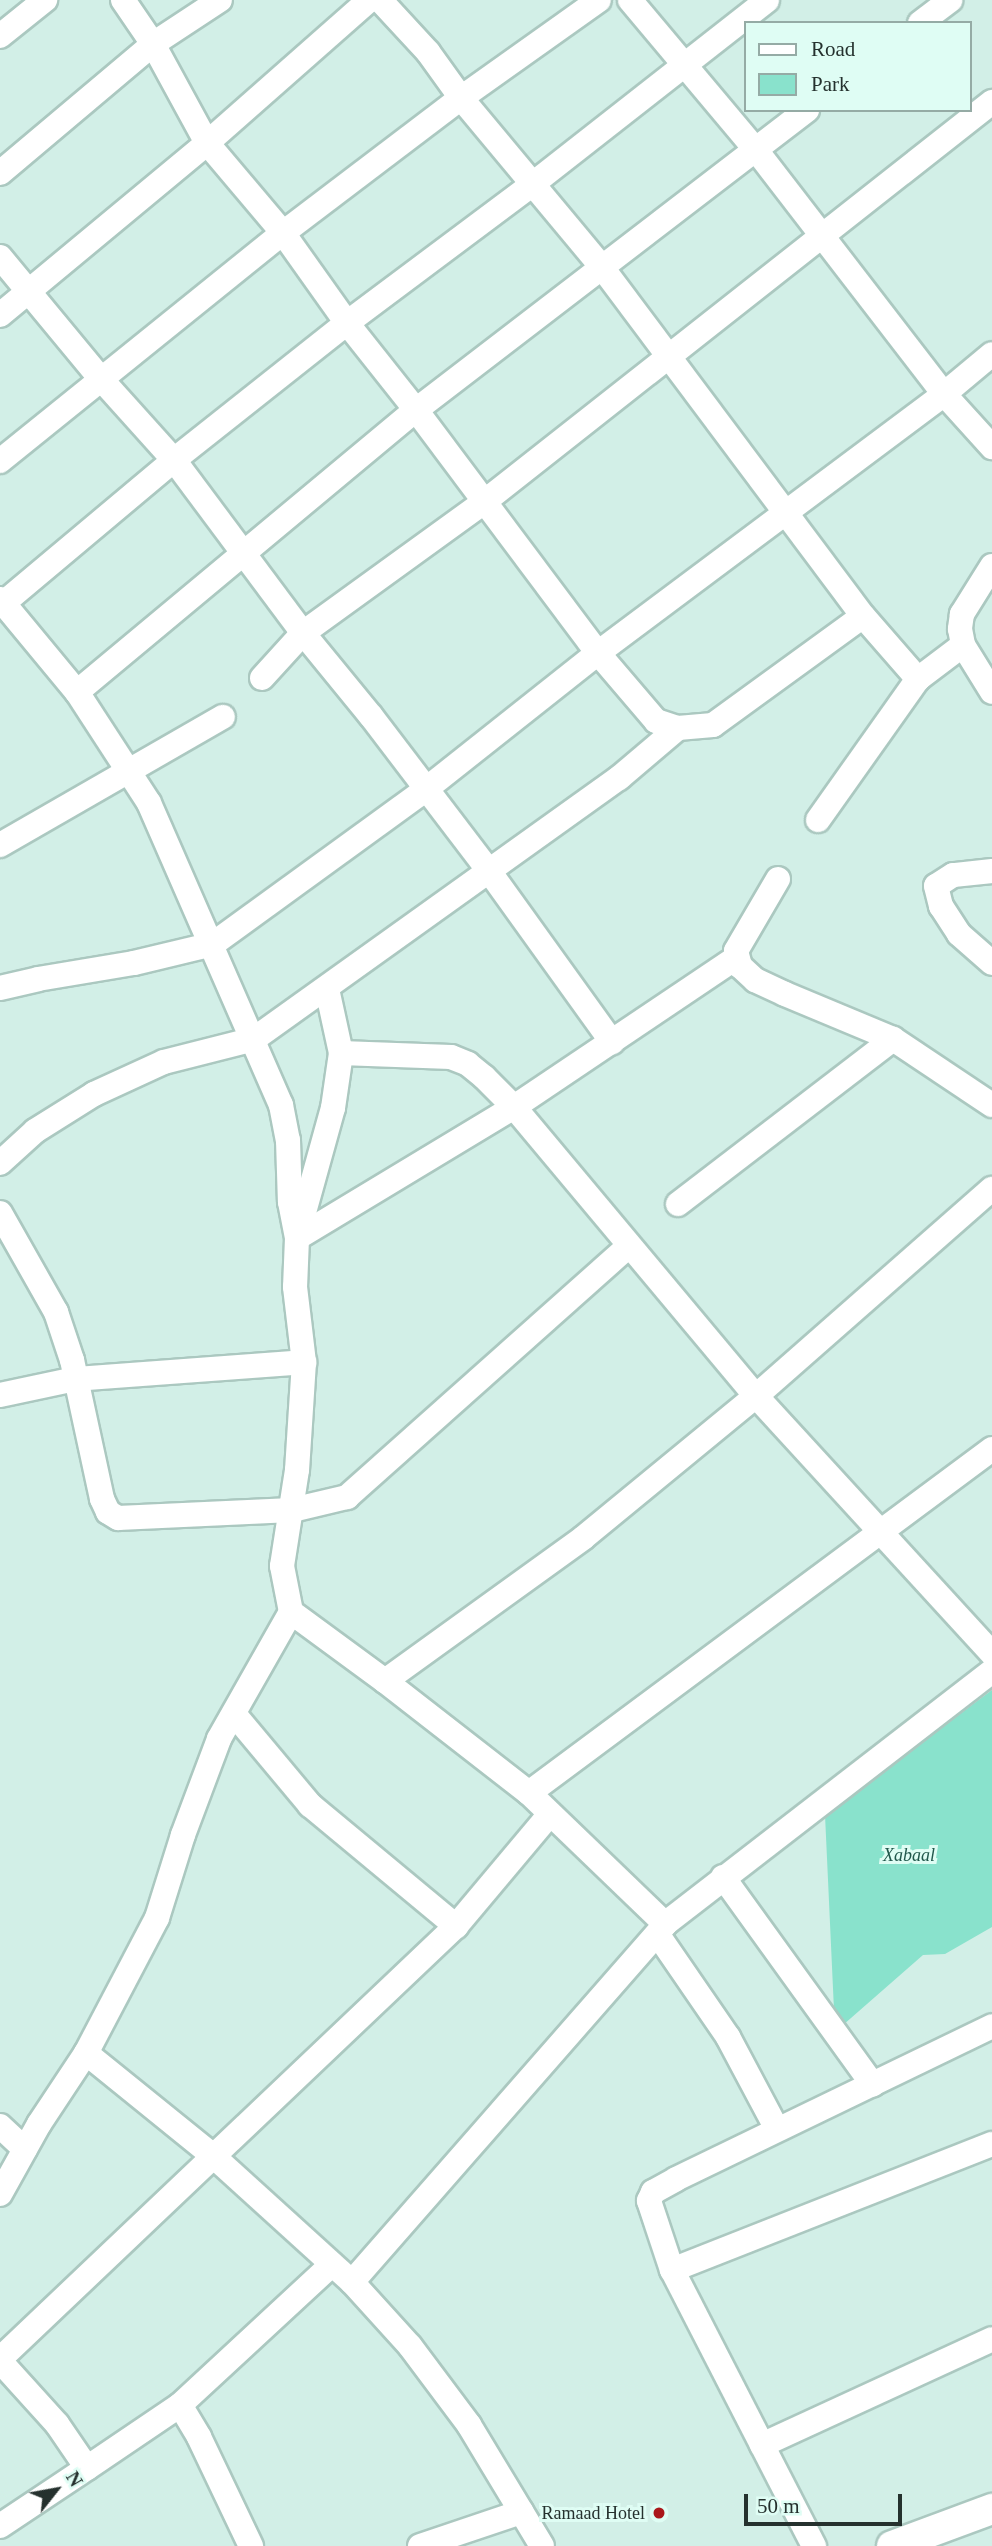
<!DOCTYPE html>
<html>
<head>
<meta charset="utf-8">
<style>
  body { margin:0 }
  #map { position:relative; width:992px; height:2546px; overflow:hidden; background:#d2efe7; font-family:"Times New Roman",serif }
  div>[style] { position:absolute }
  .green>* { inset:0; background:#89e2cc }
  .roads { filter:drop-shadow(2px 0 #abc8c0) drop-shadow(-2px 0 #abc8c0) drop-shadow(0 2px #abc8c0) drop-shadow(0 -2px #abc8c0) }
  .minor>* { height:24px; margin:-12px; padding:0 12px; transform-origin:12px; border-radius:12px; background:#fff }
  .major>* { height:30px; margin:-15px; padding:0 15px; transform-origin:15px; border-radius:15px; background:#fff }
  .dots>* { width:19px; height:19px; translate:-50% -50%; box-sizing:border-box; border:4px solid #dffdf4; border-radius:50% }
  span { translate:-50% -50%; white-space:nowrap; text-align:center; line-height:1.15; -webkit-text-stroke:6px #dffdf4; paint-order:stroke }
  .park-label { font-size:18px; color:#21584c; font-style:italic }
  .poi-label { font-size:18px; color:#25312e }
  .right { translate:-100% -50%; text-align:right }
  .legend { position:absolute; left:744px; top:21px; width:228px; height:91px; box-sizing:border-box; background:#dffdf4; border:2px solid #95aba5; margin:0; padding:9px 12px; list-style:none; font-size:21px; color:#25312e }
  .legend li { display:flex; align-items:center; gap:14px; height:35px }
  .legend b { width:35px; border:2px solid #95aba5 }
  .north { position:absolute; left:21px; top:2455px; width:70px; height:70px; -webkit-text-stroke:5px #dffdf4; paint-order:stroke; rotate:59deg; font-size:19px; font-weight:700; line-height:28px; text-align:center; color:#25312e }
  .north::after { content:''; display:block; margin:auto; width:24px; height:32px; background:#25312e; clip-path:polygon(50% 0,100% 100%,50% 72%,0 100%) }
  .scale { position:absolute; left:744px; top:2494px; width:158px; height:32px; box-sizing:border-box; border:4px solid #25312e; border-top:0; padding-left:9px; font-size:21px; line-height:24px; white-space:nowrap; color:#25312e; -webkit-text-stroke:5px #dffdf4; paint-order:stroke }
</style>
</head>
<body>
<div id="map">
  <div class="green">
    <div style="clip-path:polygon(992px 1690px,992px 1927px,945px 1954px,923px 1955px,835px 2032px,825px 1815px)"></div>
  </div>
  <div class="roads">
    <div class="minor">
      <div style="left:123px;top:0;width:53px;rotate:55.7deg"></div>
      <div style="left:153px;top:44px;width:113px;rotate:61.4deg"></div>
      <div style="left:207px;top:143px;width:118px;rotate:49.8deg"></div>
      <div style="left:283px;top:233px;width:110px;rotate:54.6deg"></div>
      <div style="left:347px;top:323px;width:111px;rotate:51.6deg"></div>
      <div style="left:416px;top:410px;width:304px;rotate:53.2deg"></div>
      <div style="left:598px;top:653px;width:89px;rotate:49.5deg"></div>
      <div style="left:656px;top:721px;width:23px;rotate:18deg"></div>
      <div style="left:678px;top:728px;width:35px;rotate:-5deg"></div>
      <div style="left:713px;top:725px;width:185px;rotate:-36deg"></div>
      <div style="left:380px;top:0;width:71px;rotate:47.3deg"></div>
      <div style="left:428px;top:52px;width:57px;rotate:54.3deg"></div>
      <div style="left:461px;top:98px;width:219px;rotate:50.2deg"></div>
      <div style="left:601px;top:266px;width:437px;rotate:53.2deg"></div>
      <div style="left:863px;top:616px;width:84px;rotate:48.9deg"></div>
      <div style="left:918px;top:679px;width:56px;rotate:-37.1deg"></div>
      <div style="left:630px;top:0;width:196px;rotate:50deg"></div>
      <div style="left:756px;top:150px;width:308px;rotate:52.4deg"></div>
      <div style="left:944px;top:394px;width:72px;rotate:47.8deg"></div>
      <div style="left:920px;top:23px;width:38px;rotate:-37deg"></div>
      <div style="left:0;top:36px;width:58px;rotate:-38.7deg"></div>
      <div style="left:0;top:173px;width:200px;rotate:-40.1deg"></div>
      <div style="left:153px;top:44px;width:80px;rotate:-33.3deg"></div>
      <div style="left:0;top:257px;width:158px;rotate:50.4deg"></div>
      <div style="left:101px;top:379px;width:109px;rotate:48deg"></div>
      <div style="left:174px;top:460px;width:216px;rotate:53.3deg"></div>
      <div style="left:303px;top:633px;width:107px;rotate:50.7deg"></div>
      <div style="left:371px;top:716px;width:195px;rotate:52.7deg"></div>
      <div style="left:489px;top:871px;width:211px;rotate:54.3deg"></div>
      <div style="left:0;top:315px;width:269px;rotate:-39.7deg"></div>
      <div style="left:207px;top:143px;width:216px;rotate:-41.4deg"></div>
      <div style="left:0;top:461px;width:363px;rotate:-38.9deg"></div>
      <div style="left:283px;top:233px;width:223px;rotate:-37.2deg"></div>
      <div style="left:461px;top:98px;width:169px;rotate:-35.4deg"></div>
      <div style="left:992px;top:566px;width:57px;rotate:122deg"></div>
      <div style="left:962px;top:614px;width:15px;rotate:98deg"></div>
      <div style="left:960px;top:629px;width:16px;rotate:79deg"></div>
      <div style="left:963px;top:645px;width:55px;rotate:58.3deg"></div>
      <div style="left:0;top:599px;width:121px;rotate:50.4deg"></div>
      <div style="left:77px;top:692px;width:132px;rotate:57deg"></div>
      <div style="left:149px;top:803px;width:330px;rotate:66.4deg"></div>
      <div style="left:281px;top:1105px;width:36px;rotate:79deg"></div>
      <div style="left:288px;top:1140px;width:62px;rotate:88.2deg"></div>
      <div style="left:290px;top:1202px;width:37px;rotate:79deg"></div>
      <div style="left:297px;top:1238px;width:49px;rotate:92.3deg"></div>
      <div style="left:295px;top:1287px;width:76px;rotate:83.2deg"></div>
      <div style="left:304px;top:1362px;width:108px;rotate:93.7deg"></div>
      <div style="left:297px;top:1470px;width:97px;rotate:98.9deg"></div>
      <div style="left:282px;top:1566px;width:47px;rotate:78.9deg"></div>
      <div style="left:291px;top:1612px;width:146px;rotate:119.6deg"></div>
      <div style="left:219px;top:1739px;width:103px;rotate:110.6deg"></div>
      <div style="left:183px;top:1835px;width:87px;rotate:107.4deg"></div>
      <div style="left:157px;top:1918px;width:153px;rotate:117.7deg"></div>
      <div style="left:86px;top:2053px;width:85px;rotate:123.5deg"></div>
      <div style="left:39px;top:2124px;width:80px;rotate:119.1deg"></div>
      <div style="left:0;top:606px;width:227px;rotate:-40deg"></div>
      <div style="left:174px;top:460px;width:221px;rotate:-38.4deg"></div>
      <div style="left:347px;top:323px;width:234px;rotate:-36.8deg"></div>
      <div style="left:534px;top:183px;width:296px;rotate:-38.1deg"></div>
      <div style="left:262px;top:678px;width:61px;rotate:-47.7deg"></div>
      <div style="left:303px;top:633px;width:223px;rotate:-35.9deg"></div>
      <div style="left:484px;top:502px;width:647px;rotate:-38.22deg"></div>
      <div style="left:77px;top:692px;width:441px;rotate:-39.8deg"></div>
      <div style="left:416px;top:410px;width:493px;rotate:-37.5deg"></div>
      <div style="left:818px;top:820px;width:173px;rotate:-54.7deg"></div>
      <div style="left:0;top:845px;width:257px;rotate:-29.9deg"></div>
      <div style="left:992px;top:871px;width:39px;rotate:174deg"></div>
      <div style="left:953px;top:875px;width:20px;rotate:147deg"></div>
      <div style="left:936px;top:886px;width:21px;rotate:76deg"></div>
      <div style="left:941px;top:906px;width:33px;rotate:57deg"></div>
      <div style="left:959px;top:934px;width:44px;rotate:41.3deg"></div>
      <div style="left:778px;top:879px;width:83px;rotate:120.3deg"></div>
      <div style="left:736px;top:951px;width:16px;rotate:75deg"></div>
      <div style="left:740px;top:966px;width:21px;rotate:43deg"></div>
      <div style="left:755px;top:980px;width:33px;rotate:25deg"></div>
      <div style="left:785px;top:994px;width:117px;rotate:22.6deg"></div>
      <div style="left:893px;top:1039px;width:119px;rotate:33.7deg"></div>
      <div style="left:0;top:988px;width:39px;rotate:-13deg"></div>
      <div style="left:38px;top:979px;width:97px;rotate:-9.5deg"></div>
      <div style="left:134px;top:963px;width:81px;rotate:-13.5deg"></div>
      <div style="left:213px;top:944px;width:262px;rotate:-36deg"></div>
      <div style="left:425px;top:790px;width:221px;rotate:-38.4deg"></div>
      <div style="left:598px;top:653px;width:432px;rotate:-36.8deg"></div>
      <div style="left:944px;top:394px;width:62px;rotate:-39.8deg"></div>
      <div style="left:341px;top:1053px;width:110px;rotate:2.1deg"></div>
      <div style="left:451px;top:1057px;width:18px;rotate:22deg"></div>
      <div style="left:468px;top:1064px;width:21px;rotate:39deg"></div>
      <div style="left:484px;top:1077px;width:42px;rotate:45deg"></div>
      <div style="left:514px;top:1107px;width:377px;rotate:50.1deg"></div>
      <div style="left:756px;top:1396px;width:350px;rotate:47.5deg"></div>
      <div style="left:0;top:1163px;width:47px;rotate:-42.4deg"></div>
      <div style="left:35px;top:1131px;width:70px;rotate:-32.1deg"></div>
      <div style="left:94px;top:1094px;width:77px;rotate:-24.6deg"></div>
      <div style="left:164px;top:1062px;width:93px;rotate:-14.3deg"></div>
      <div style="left:254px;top:1039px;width:449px;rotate:-35.6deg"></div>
      <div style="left:619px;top:778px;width:77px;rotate:-40.3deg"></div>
      <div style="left:678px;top:1204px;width:271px;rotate:-37.5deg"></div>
      <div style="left:0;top:1213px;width:114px;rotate:60.5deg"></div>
      <div style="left:56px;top:1312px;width:51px;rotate:71.6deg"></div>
      <div style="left:72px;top:1360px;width:142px;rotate:77.8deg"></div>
      <div style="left:102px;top:1499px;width:14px;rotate:65deg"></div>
      <div style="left:108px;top:1512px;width:12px;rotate:31deg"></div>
      <div style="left:118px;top:1518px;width:174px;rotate:-2.6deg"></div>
      <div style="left:292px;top:1510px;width:57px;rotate:-13.3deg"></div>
      <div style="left:347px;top:1497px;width:376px;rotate:-41.7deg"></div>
      <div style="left:298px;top:1234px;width:131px;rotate:-74.5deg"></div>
      <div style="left:333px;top:1108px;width:56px;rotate:-81.7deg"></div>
      <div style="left:341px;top:1053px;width:66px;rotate:-102.3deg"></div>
      <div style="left:297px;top:1238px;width:253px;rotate:-31.1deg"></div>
      <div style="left:514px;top:1107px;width:267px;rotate:-33.9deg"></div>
      <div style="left:0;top:1395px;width:77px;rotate:-12deg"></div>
      <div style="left:75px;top:1379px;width:230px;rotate:-4.2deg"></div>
      <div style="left:291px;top:1612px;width:117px;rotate:36.3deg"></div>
      <div style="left:385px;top:1681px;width:182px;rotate:37.9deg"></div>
      <div style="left:529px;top:1793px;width:189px;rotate:43.9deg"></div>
      <div style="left:385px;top:1681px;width:244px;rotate:-35.8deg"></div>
      <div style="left:583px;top:1538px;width:224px;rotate:-39.4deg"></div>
      <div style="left:756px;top:1396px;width:314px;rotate:-41.3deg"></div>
      <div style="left:234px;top:1714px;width:119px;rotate:50.1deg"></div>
      <div style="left:310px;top:1805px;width:190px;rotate:39.7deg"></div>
      <div style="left:529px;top:1793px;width:577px;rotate:-36.61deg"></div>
      <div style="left:723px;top:1877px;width:256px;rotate:54.2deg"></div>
      <div style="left:658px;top:1935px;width:124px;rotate:55.5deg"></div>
      <div style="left:728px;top:2037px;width:104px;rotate:62deg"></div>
      <div style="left:86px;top:2053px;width:162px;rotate:39deg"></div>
      <div style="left:212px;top:2155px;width:189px;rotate:42.2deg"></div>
      <div style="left:352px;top:2282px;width:86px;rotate:47.8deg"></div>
      <div style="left:410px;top:2346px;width:99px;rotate:53.2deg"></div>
      <div style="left:469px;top:2425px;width:141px;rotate:58.9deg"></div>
      <div style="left:0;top:2126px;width:34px;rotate:43deg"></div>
      <div style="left:672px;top:2270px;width:344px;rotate:-21.5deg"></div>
      <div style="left:352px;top:2282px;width:476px;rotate:-48.8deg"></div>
      <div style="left:665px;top:1924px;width:413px;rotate:-37.7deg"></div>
      <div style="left:0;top:2359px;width:629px;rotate:-43.52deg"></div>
      <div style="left:456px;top:1926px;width:145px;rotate:-50deg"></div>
      <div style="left:0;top:2361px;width:85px;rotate:47.9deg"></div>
      <div style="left:57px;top:2424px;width:53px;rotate:55.7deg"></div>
      <div style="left:87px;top:2468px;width:112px;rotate:-34.1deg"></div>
      <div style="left:180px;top:2405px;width:207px;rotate:-42.8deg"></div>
      <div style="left:180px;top:2405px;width:37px;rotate:59deg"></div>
      <div style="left:199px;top:2437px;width:121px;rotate:64.5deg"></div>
      <div style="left:762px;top:2445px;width:253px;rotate:-24.7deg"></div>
      <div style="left:0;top:2526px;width:105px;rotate:-33.7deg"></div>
      <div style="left:420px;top:2546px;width:107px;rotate:-18.6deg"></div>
      <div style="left:814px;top:2546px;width:310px;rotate:-117.2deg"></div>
      <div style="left:672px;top:2270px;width:73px;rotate:-108.4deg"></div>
      <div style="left:649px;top:2201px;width:10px;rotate:-66deg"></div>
      <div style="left:653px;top:2192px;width:26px;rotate:-29deg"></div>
      <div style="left:676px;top:2179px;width:351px;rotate:-25.8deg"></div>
    </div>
    <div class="major">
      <div style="left:892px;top:2546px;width:107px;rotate:-20.3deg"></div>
    </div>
  </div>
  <div class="dots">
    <div style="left:659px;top:2513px;background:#aa171b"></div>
  </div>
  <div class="park-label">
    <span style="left:909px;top:1855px">Xabaal</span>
  </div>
  <div class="poi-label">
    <span class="right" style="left:645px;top:2513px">Ramaad Hotel</span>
  </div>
  <ul class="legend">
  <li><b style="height:9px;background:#fff"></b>Road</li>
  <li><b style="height:19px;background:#89e2cc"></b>Park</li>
  </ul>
  <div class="north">N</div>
  <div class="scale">50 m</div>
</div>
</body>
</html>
